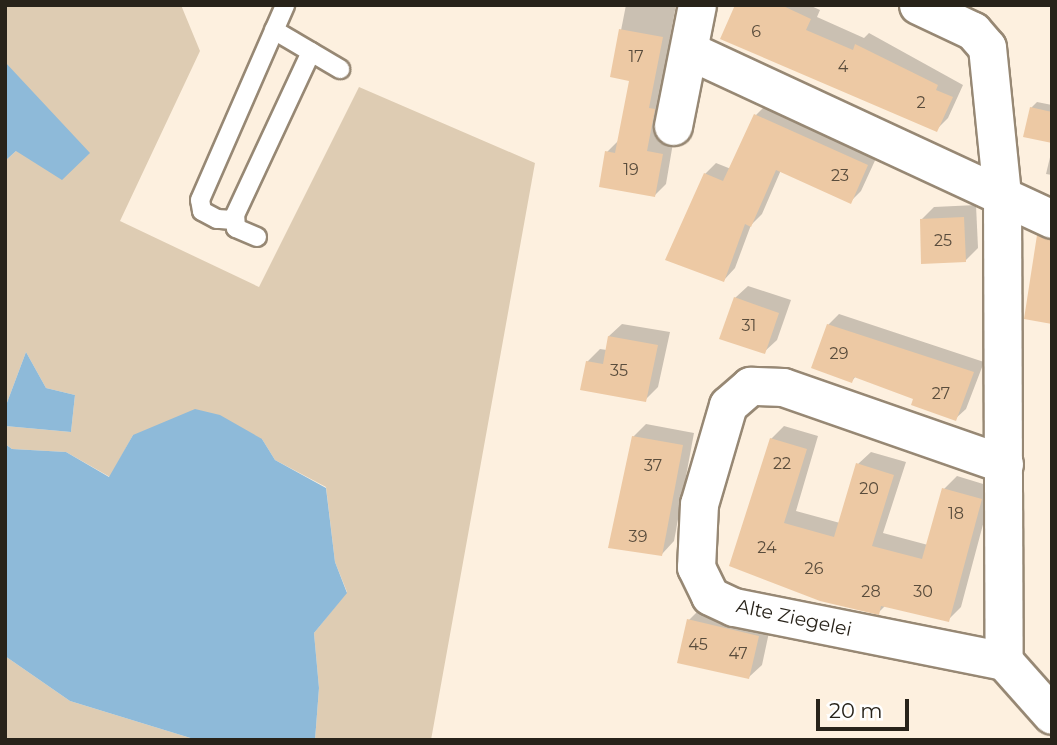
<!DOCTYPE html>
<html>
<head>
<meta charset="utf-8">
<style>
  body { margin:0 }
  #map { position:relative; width:1057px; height:745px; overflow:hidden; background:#fdf0df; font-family:Montserrat,sans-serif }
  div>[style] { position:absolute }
  .green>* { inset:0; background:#deccb3 }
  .water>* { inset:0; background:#8ebad9 }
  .shadow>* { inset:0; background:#0003 }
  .building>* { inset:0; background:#edc9a4 }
  .roads { filter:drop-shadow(2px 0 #978874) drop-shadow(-2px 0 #978874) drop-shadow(0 2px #978874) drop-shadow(0 -2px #978874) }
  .service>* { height:18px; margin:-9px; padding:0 9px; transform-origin:9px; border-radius:9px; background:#fff }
  .minor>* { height:37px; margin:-18.5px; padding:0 18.5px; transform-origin:18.5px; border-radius:18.5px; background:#fff }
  span { translate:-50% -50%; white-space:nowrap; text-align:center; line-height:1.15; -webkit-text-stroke:6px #fff; paint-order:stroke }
  .number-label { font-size:16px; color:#594c3c }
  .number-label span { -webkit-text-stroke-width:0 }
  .street-label { font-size:19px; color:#28231a }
  .frame { position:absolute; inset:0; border:7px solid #28231a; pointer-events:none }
  .scale { position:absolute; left:816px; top:699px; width:93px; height:32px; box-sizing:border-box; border:4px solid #28231a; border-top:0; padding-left:9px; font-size:21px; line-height:24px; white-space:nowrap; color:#28231a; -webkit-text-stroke:5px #fff; paint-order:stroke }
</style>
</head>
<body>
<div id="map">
  <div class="green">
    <div style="clip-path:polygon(5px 5px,181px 5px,200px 51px,120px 221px,259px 287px,359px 87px,535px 163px,431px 740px,315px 740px,319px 688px,314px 633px,347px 592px,335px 562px,326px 487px,275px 460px,262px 439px,133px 435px,110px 477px,66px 452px,12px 449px,5px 444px,5px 426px,71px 432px,75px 395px,46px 388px,26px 352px,5px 408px,5px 161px,16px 151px,17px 80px,5px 62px)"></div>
    <div style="clip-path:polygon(5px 656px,70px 701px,197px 740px,5px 740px)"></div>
  </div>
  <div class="water">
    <div style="clip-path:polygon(5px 62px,90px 153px,62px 180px,16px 151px,5px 161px)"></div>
    <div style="clip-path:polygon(26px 352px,46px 388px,75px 395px,71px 432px,5px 426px,5px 408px)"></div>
    <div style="clip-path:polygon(195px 409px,220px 415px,262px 439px,275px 460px,326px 488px,335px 562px,347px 593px,314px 633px,319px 688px,315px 740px,197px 740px,70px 701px,5px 656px,5px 444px,12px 449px,66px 452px,109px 477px,133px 435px)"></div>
  </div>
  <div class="shadow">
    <div style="clip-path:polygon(626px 5px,676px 5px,659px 97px,665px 98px,658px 140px,673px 143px,666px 184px,655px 195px,607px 152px,619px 140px,631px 79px,612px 76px)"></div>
    <div style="clip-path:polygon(737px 5px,809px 5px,820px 10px,817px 17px,864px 38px,869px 33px,963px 85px,948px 118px,936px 130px)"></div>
    <div style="clip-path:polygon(1037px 102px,1052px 105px,1052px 141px,1031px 108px)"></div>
    <div style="clip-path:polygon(767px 104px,878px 154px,861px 191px,850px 202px,781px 170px,762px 214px,751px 225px,735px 268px,724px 280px,705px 174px,716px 163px,731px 169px,756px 115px)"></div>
    <div style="clip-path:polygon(1052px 149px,1052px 175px,1046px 174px)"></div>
    <div style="clip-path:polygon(976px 205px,978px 248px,965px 261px,922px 219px,934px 207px)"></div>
    <div style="clip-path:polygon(748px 286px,791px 300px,777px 340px,764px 352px,735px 298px)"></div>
    <div style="clip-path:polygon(839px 314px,984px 362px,966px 409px,955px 419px,916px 398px,856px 376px,852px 381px,828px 325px)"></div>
    <div style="clip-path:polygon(622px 324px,670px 332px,658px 387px,645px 400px,587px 362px,600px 349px,607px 350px,609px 336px)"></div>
    <div style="clip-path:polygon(646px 424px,694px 433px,674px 541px,662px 554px,633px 437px)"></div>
    <div style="clip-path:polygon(784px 426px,818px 436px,796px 511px,840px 523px,858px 464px,871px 452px,906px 462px,883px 533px,928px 545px,944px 489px,957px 476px,993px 487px,961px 607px,948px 620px,886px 605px,878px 613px,731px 565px,771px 439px)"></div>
    <div style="clip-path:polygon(702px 607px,771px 623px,762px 665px,749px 677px,689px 620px)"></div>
  </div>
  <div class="building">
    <div style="clip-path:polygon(735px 5px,781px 5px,811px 19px,806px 30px,853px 50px,855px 44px,938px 85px,936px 90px,953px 97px,937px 132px,720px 39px)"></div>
    <div style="clip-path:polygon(619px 29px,663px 37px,649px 108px,655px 109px,647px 151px,663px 154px,655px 197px,599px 187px,605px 151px,615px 153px,629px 81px,610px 77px)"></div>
    <div style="clip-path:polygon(1030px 107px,1052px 112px,1052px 143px,1023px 137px)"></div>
    <div style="clip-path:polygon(754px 114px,868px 165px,851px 204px,776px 170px,751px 227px,745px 224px,724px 282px,665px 260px,704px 173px,723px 181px)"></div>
    <div style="clip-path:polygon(964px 217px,966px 262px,921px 264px,920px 219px)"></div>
    <div style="clip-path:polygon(1037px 235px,1052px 240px,1052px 324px,1024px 319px)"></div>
    <div style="clip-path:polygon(734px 297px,779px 313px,765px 354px,719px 339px)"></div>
    <div style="clip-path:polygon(827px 324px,974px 372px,956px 421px,911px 405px,913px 399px,854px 377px,852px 383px,811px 368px)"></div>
    <div style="clip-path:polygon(608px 336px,658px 345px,646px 402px,580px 390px,586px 361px,603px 364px)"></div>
    <div style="clip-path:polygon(632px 436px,683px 445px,662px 556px,608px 548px)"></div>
    <div style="clip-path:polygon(770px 438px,807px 449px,784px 523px,834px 537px,856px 463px,894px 475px,872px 546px,922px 559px,942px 488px,982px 499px,949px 622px,881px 606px,879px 615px,820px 601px,729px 566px)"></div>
    <div style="clip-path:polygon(687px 619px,759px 636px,749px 679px,677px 663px)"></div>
  </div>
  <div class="roads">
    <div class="service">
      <div style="left:274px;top:30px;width:77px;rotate:30.6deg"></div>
      <div style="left:233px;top:220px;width:16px;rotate:-176deg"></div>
      <div style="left:217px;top:219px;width:17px;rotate:-152deg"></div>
      <div style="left:202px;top:211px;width:11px;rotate:-100deg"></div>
      <div style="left:200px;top:200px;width:213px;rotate:-66.4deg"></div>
      <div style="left:257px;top:237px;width:23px;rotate:-157deg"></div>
      <div style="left:236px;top:228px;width:13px;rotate:-94deg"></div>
      <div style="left:235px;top:215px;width:180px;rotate:-65deg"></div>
    </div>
    <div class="minor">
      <div style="left:918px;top:5px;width:61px;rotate:25.3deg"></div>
      <div style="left:973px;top:31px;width:21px;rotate:49deg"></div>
      <div style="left:987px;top:47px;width:149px;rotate:84.2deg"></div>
      <div style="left:1002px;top:195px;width:466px;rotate:89.8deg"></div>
      <div style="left:690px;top:51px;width:399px;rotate:24.9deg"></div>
      <div style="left:673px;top:126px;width:123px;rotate:-78.8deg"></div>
      <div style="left:1004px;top:464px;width:234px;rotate:-160.8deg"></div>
      <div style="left:783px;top:387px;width:33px;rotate:-178deg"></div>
      <div style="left:750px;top:386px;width:29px;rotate:139deg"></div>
      <div style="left:728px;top:405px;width:103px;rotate:106.3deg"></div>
      <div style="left:699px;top:504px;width:63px;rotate:92.7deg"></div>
      <div style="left:696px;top:567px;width:32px;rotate:64deg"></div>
      <div style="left:710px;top:596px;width:26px;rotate:25deg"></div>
      <div style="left:734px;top:607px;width:275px;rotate:11.3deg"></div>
      <div style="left:1004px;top:661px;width:72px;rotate:48.4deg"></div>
    </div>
  </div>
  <div class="number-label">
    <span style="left:756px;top:32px">6</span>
    <span style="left:636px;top:57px">17</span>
    <span style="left:843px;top:67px">4</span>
    <span style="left:921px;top:103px">2</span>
    <span style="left:631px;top:170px">19</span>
    <span style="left:840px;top:176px">23</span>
    <span style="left:943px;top:241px">25</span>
    <span style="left:749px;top:326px">31</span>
    <span style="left:839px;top:354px">29</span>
    <span style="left:619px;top:371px">35</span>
    <span style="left:941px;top:394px">27</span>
    <span style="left:782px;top:464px">22</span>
    <span style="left:653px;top:466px">37</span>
    <span style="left:869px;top:489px">20</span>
    <span style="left:956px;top:514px">18</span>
    <span style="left:638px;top:537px">39</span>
    <span style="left:767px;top:548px">24</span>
    <span style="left:814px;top:569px">26</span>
    <span style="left:871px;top:592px">28</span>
    <span style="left:923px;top:592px">30</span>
    <span style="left:698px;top:645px">45</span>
    <span style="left:738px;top:654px">47</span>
  </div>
  <div class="street-label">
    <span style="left:794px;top:618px;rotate:12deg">Alte Ziegelei</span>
  </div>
  <div class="frame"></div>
  <div class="scale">20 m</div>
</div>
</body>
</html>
